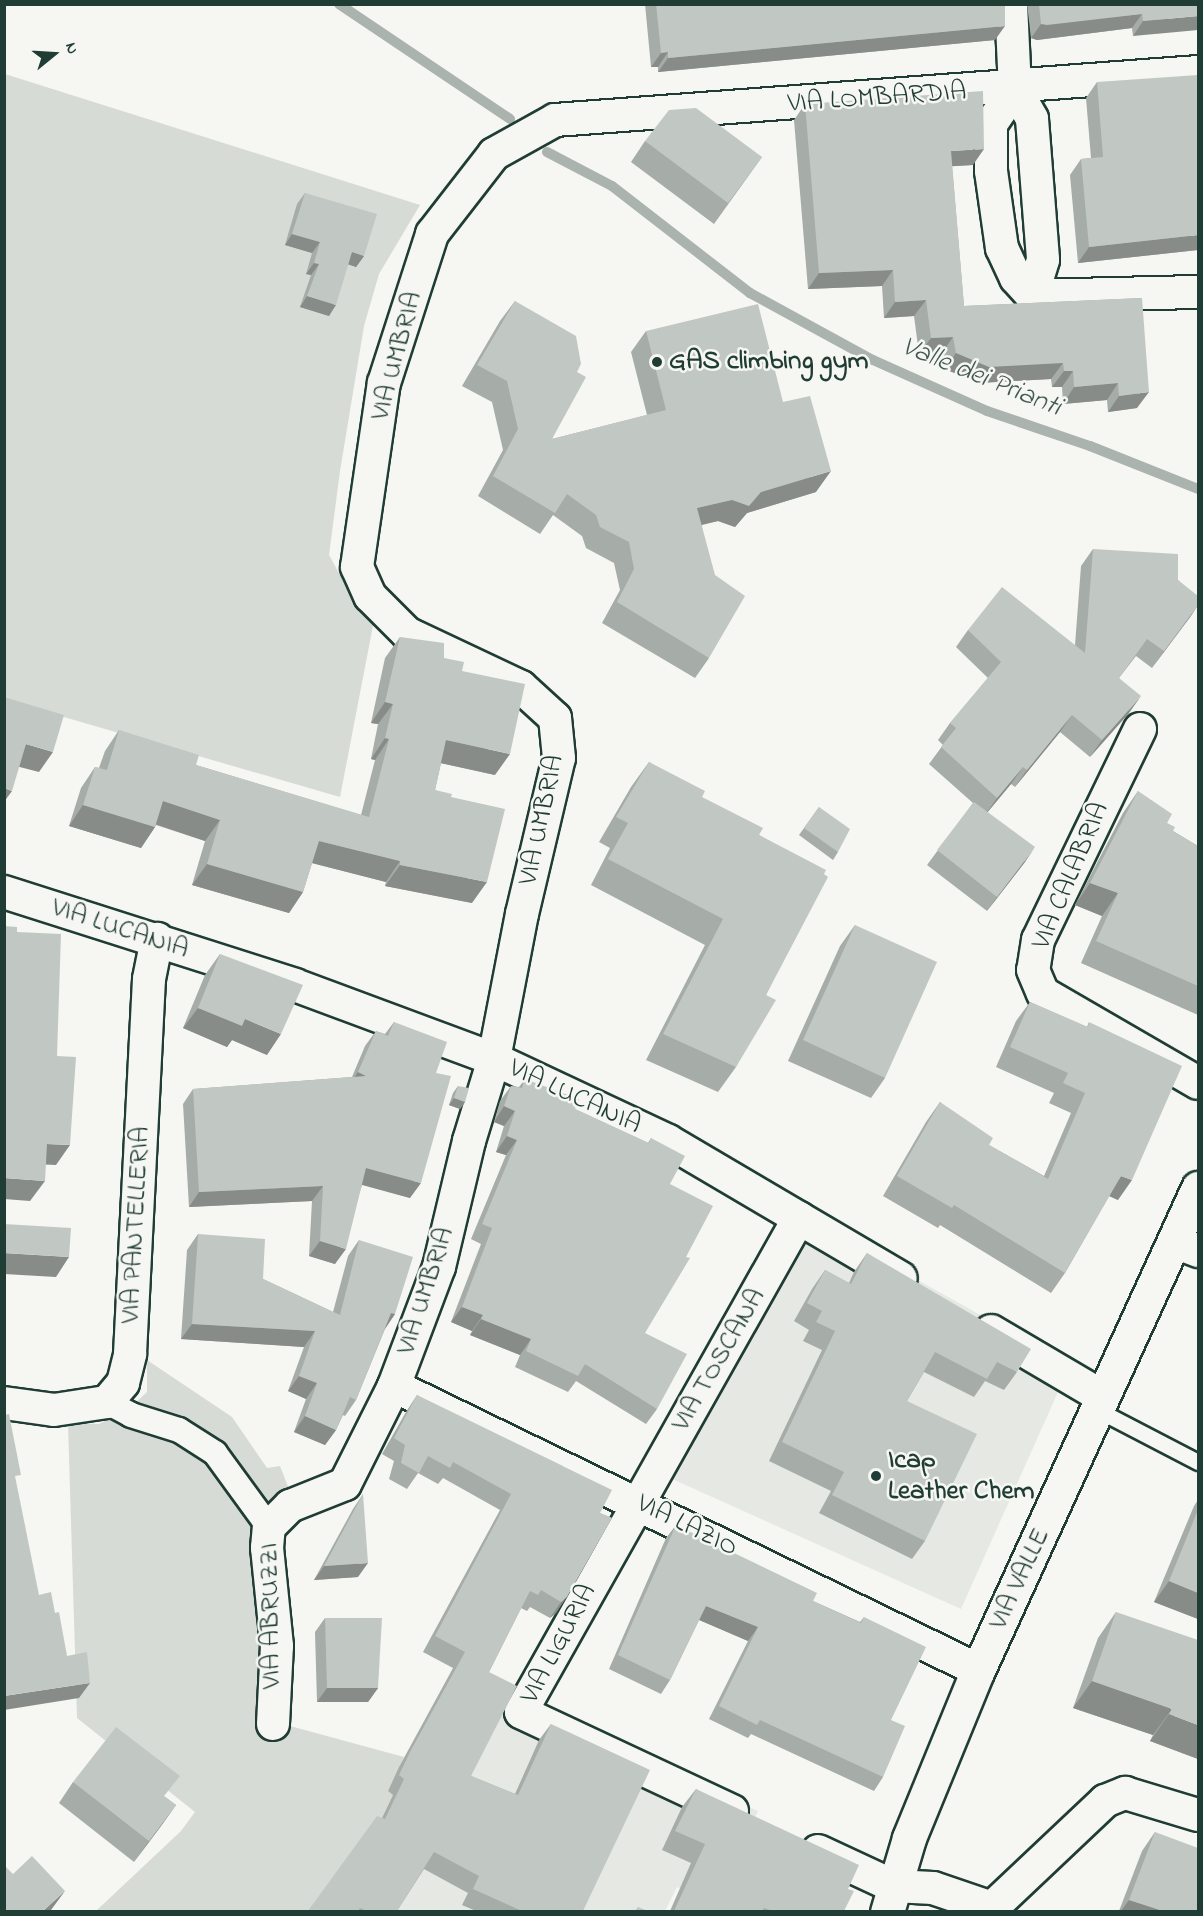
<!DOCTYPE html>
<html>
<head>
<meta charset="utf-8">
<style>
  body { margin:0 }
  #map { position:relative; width:1203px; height:1916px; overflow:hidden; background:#f6f6f2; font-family:"Indie Flower",sans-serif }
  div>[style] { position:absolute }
  .built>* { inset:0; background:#e6e8e4 }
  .green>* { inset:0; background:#d6dbd6 }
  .stream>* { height:10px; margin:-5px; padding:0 5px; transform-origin:5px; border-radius:5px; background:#aab3ae }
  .roads { filter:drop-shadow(2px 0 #1f3d34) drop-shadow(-2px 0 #1f3d34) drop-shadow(0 2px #1f3d34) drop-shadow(0 -2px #1f3d34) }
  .service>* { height:15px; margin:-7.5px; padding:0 7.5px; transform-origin:7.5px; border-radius:7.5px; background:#f6f6f2 }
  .pedestrian>* { height:24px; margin:-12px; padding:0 12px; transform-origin:12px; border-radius:12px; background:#f6f6f2 }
  .minor>* { height:32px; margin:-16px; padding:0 16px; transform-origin:16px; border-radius:16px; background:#f6f6f2 }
  .secondary>* { height:33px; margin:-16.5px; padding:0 16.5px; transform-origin:16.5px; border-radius:16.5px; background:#f6f6f2 }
  .wall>* { inset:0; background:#a6aca8 }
  .shaded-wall>* { inset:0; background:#878c88 }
  .building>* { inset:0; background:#c1c8c3 }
  .dots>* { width:16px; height:16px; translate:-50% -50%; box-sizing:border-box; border:3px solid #f6f6f2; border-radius:50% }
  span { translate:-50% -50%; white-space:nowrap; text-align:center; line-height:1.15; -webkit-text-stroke:5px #f6f6f2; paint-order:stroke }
  .street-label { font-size:27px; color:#1f3d34 }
  .poi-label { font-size:27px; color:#1f3d34; font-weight:700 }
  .left { translate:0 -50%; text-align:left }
  .water-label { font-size:28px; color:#425a52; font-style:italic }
  .frame { position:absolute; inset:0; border:6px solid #1f3d34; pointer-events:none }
  .north { position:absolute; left:24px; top:24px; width:60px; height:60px; -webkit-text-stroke:4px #f6f6f2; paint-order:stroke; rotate:72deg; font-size:16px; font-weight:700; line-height:24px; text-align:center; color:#1f3d34 }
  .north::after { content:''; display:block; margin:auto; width:21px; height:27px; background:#1f3d34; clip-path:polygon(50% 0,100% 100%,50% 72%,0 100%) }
</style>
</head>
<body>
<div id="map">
  <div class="built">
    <div style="clip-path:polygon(810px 1225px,844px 1239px,1070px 1365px,961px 1609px,670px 1478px)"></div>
    <div style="clip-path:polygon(450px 1675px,758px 1811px,714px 1903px,677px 1887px,665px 1911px,309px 1912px,388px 1791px)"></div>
  </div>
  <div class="green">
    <div style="clip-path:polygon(5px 74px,420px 205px,379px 274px,364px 326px,340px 471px,329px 555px,346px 586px,376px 610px,340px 797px,5px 700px)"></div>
    <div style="clip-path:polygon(147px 1360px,232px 1417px,267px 1468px,280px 1466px,292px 1497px,283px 1527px,286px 1631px,279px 1723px,404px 1757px,388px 1791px,393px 1795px,373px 1836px,309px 1911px,96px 1911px,181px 1831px,195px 1812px,77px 1718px,68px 1423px,99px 1424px,129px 1409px,147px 1392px)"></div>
  </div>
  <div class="stream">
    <div style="left:339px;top:4px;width:206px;rotate:33.9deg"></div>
    <div style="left:547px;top:152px;width:73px;rotate:27.6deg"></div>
    <div style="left:612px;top:186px;width:175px;rotate:37.8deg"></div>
    <div style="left:750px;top:293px;width:140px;rotate:28.6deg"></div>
    <div style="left:873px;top:360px;width:125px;rotate:24.1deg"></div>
    <div style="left:987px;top:411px;width:109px;rotate:18.8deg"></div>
    <div style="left:1090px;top:446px;width:116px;rotate:21.7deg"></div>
  </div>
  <div class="roads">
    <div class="service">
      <div style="left:1098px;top:1410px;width:113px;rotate:27.5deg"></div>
    </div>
    <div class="pedestrian">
      <div style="left:107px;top:1402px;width:27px;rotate:28deg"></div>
      <div style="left:131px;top:1415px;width:50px;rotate:17.4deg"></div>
      <div style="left:179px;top:1430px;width:43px;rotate:32.6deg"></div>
      <div style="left:215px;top:1453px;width:92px;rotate:53.9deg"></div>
    </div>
    <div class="minor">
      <div style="left:1011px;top:4px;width:85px;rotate:87.3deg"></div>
      <div style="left:1015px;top:89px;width:34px;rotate:60deg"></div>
      <div style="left:1032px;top:119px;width:141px;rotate:85.5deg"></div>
      <div style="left:1043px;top:260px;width:38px;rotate:107deg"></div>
      <div style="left:1015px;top:89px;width:42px;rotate:124.4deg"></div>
      <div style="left:991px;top:124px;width:47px;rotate:90deg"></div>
      <div style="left:991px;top:171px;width:78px;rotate:81.9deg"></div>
      <div style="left:1002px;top:248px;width:33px;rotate:65deg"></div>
      <div style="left:1016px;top:278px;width:24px;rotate:48deg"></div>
      <div style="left:1032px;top:296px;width:166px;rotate:-1.4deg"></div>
      <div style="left:1140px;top:729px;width:234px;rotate:115.8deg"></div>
      <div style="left:1038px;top:940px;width:30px;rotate:99deg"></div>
      <div style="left:1033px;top:970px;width:25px;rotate:67deg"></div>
      <div style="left:1043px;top:993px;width:179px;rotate:30.1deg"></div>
      <div style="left:4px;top:892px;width:305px;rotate:17.7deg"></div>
      <div style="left:295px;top:985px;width:212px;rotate:20.4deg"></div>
      <div style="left:494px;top:1059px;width:192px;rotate:25.2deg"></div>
      <div style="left:668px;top:1141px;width:270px;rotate:30.5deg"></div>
      <div style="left:1175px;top:1242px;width:25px;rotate:21deg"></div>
      <div style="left:991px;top:1331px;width:130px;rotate:30.5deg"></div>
      <div style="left:394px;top:1386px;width:649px;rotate:25.93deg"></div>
      <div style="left:4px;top:1403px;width:50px;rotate:8deg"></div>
      <div style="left:54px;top:1410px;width:54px;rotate:-8.6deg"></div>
      <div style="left:107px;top:1402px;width:25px;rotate:-50deg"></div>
      <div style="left:123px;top:1383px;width:30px;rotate:-76deg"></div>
      <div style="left:130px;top:1354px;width:375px;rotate:-87.1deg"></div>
      <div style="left:149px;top:979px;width:41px;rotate:-78.7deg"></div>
      <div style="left:273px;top:1724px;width:78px;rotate:-87.1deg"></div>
      <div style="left:277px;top:1646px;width:99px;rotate:-95.8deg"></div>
      <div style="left:267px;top:1548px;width:21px;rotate:-85deg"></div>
      <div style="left:269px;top:1527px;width:30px;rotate:-45deg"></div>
      <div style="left:290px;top:1506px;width:59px;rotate:-21.8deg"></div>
      <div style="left:345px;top:1484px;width:110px;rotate:-63.4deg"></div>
      <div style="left:394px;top:1386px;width:127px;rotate:-69.3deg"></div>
      <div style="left:439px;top:1267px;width:130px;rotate:-76.6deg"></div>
      <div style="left:469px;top:1141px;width:86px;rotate:-73deg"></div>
      <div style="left:494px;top:1059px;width:148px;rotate:-79.1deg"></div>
      <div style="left:522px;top:914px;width:160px;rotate:-76.7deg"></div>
      <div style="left:559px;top:758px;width:40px;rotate:-95.7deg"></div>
      <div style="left:555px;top:718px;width:46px;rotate:-137.6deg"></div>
      <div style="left:521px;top:687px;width:126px;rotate:-154.7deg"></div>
      <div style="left:407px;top:633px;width:52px;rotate:-135deg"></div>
      <div style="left:370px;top:596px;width:32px;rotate:-114deg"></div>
      <div style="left:357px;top:567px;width:186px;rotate:-81.7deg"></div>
      <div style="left:384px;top:383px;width:157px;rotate:-72.1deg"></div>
      <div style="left:432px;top:234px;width:101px;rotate:-52.2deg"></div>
      <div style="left:494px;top:154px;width:70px;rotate:-29.1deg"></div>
      <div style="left:555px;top:120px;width:645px;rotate:-4.27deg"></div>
      <div style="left:732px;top:1811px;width:233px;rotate:-154.9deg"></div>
      <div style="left:521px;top:1712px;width:567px;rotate:-60.63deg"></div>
      <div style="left:818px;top:1851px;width:83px;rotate:25deg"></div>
      <div style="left:893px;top:1886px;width:40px;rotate:2.9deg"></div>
      <div style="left:933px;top:1888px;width:62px;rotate:18.7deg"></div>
      <div style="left:992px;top:1908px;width:156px;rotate:-43.4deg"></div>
      <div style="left:1105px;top:1801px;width:22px;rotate:-22deg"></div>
      <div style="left:1125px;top:1793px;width:76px;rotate:16.8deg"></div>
    </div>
    <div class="secondary">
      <div style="left:887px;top:1912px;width:77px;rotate:-73.4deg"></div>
      <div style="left:909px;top:1838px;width:182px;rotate:-67.7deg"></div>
      <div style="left:978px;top:1670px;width:530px;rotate:-65.47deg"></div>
    </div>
  </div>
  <div class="wall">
    <div style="clip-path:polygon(645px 4px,1005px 4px,995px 40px,658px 72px,658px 67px,651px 67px)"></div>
    <div style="clip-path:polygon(1027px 4px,1198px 4px,1133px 36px,1132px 28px,1037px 40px,1031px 38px)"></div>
    <div style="clip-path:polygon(1097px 82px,1198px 250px,1078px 263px,1070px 175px,1081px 159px,1091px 158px,1086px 98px)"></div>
    <div style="clip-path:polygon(805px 104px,973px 165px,952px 166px,964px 306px,1142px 298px,1137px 408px,1108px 412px,1107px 400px,1063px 404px,1062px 387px,1052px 387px,1051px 379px,978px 383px,945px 369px,942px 353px,919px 354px,914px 316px,884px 318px,882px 286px,808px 289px,794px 120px)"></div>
    <div style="clip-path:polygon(645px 141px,762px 157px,714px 224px,631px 162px)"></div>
    <div style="clip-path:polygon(305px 193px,364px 256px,356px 267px,348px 264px,329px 316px,300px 307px,311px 275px,306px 274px,312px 253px,285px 245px,297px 204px)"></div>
    <div style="clip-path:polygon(515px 301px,577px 372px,552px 439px,647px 415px,631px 352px,646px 331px,783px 402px,816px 492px,747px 513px,735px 527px,718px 521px,702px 525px,709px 658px,695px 678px,602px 623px,620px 590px,614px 563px,586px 548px,582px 536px,553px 515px,540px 534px,478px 496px,503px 450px,492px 402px,462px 386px,500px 321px)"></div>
    <div style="clip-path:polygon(1093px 549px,1178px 580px,1198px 605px,1152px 668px,1136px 656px,1119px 678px,1129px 713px,1090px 757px,1060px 732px,1015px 787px,1011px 784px,987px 813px,1025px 862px,987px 911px,927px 865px,973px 803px,929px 764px,943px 745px,938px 740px,950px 723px,988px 678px,956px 647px,968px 630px,1075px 645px,1081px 566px)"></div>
    <div style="clip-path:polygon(400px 637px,444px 658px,462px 671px,495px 775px,441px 763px,435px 790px,451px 797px,472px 903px,385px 886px,386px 882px,312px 863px,303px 892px,289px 913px,192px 885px,205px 841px,156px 825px,155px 827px,141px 848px,69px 826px,81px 788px,95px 767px,99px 768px,105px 751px,119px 730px,196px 765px,361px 815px,375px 760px,371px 759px,378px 724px,371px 723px,385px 658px)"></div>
    <div style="clip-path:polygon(649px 762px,759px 835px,824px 874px,766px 995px,736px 1067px,718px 1092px,646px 1060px,705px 945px,591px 885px,610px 848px,599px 842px,631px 787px)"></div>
    <div style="clip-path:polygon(1138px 791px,1167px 823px,1173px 831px,1198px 846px,1198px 1015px,1081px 963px,1102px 916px,1075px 905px,1123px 813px)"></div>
    <div style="clip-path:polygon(819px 807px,838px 852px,833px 860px,799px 835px)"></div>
    <div style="clip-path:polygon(855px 925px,885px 1078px,871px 1098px,788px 1061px,840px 946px)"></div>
    <div style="clip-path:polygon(220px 954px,267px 1055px,232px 1040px,227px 1047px,183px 1028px,205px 975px)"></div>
    <div style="clip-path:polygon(1030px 1002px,1087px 1027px,1089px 1022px,1118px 1200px,1109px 1196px,1065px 1273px,1051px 1293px,940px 1225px,938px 1228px,883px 1196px,926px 1122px,940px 1102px,989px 1145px,1044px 1176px,1071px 1113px,1049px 1103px,1054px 1093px,996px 1067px,1016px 1021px)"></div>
    <div style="clip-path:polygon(394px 1022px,436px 1073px,410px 1198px,362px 1185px,335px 1264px,309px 1256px,312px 1201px,189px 1207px,183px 1104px,193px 1089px,352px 1077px,365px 1046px,376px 1031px,385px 1034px)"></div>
    <div style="clip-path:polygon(525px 1079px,575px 1109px,648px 1143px,651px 1138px,670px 1184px,645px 1333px,657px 1409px,646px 1424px,576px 1381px,568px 1392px,515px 1367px,520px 1355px,470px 1335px,472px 1331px,451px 1322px,481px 1244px,471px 1239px,506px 1155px,496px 1152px,504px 1126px,494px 1122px,500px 1101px,511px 1086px,519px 1087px)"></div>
    <div style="clip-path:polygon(458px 1086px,465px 1102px,460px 1109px,449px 1105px,453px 1093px)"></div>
    <div style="clip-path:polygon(198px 1234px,263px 1279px,333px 1312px,348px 1256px,359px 1240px,395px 1314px,385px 1329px,356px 1400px,345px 1416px,343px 1415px,336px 1430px,325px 1445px,294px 1432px,306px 1399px,288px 1391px,304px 1347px,181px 1339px,187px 1250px)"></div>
    <div style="clip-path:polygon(867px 1253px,1017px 1372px,1004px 1390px,985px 1381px,974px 1397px,924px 1372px,907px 1401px,925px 1541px,912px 1559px,819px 1513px,831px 1491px,769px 1461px,822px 1350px,803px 1341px,809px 1330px,794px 1321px,812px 1289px,825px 1270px,849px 1283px,854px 1272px)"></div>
    <div style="clip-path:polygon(417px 1395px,600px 1513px,612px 1518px,556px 1613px,550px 1618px,530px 1607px,527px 1611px,521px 1608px,489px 1672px,471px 1776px,515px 1794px,539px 1740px,551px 1724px,583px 1911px,476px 1911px,462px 1905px,468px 1893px,424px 1869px,397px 1911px,308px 1911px,382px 1818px,393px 1795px,388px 1791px,399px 1767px,453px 1668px,423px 1652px,500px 1510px,443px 1478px,438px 1484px,418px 1473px,407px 1489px,389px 1479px,394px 1461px,382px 1454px,406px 1412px)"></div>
    <div style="clip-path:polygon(363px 1494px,358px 1577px,314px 1580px,353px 1509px)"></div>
    <div style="clip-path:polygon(1198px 1500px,1198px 1619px,1154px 1602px,1194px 1506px)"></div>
    <div style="clip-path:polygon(676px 1525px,813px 1601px,860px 1622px,864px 1617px,891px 1720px,883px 1777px,874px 1791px,751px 1734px,748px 1738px,709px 1719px,748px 1641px,699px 1620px,670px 1680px,661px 1694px,609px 1669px,666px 1538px)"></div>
    <div style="clip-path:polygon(1116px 1612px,1198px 1759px,1150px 1741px,1153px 1735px,1073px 1708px,1098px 1638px)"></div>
    <div style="clip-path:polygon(325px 1618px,378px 1688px,368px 1702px,317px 1702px,315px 1632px)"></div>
    <div style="clip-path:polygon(73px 1782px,165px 1797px,176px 1805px,161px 1826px,134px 1862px,59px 1803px)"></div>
    <div style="clip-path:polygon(696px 1789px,848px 1889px,844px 1911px,670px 1911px,691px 1863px,662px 1850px,682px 1807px)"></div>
    <div style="clip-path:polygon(1155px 1832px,1198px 1911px,1119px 1911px,1142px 1851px)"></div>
  </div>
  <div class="shaded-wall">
    <div style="clip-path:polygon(1142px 14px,1132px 28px,1037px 40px,1031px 38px,1041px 24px)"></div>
    <div style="clip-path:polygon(1198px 16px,1198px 30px,1133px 36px,1143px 21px)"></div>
    <div style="clip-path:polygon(1005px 26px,995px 40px,658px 72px,668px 58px)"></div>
    <div style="clip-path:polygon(668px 52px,658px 67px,651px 67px,661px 53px)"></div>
    <div style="clip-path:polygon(984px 149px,973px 165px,940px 167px,951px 151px)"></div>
    <div style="clip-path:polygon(292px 234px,320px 242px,312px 253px,285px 245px)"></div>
    <div style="clip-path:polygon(1198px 235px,1198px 250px,1078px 263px,1089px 247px)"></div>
    <div style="clip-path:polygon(352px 252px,364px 256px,356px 267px,344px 263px)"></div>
    <div style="clip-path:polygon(314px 263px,319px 264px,311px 275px,306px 274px)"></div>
    <div style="clip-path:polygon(893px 270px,882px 286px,808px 289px,819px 273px)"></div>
    <div style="clip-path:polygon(307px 296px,336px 305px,329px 316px,300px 307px)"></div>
    <div style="clip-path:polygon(926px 300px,914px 316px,884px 318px,895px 302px)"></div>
    <div style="clip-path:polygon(953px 337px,942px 353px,919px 354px,931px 338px)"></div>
    <div style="clip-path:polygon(956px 353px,1063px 363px,1051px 379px,978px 383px,945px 369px)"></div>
    <div style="clip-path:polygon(1064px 371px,1073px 371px,1062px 387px,1052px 387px)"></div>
    <div style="clip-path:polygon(1118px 383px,1107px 400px,1063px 404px,1074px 387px)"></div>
    <div style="clip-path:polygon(1149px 392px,1137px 408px,1108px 412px,1119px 396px)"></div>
    <div style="clip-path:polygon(831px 471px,816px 492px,747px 513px,735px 527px,718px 521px,683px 529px,697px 508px,761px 492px)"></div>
    <div style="clip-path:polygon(1198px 605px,1191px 616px,1152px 668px,1164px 651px)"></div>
    <div style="clip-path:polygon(1141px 696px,1129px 713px,1090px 757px,1102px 740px)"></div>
    <div style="clip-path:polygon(385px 702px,393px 704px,378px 724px,371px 723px)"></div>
    <div style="clip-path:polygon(1072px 715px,1060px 732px,1015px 787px,1027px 770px)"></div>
    <div style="clip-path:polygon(385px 738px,389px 739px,375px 760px,371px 759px)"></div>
    <div style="clip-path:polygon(446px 740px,510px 754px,495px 775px,431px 761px)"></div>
    <div style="clip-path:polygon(26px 744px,53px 752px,39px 772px,12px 765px)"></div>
    <div style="clip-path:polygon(1023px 767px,1011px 784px,985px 815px,997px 798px)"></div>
    <div style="clip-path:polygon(4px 788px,12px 791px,4px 802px)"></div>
    <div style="clip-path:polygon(163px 801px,220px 820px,205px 841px,149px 822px)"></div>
    <div style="clip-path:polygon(83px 805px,155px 827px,141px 848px,69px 826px)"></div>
    <div style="clip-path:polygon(319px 841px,400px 861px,386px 882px,304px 861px)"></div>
    <div style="clip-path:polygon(1035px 847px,1025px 862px,987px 911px,997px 897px)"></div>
    <div style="clip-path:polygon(207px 864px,303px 892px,289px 913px,192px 885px)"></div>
    <div style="clip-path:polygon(400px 865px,487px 882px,472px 903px,385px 886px)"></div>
    <div style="clip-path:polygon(1090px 883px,1118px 893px,1102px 916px,1075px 905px)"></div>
    <div style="clip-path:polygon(198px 1008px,245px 1019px,281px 1034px,267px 1055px,232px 1040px,227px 1047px,183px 1028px)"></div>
    <div style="clip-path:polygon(358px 1072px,366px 1076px,348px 1087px)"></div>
    <div style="clip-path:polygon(454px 1098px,465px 1102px,460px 1109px,449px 1105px)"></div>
    <div style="clip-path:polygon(504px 1106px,515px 1111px,504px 1126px,494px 1122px)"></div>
    <div style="clip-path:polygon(507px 1136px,517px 1140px,506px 1155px,496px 1152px)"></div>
    <div style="clip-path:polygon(47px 1144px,70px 1145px,56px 1165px,33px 1164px)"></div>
    <div style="clip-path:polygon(366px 1168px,421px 1183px,410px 1198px,356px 1183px)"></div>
    <div style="clip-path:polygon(1121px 1176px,1132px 1180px,1118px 1200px,1107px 1195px)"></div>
    <div style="clip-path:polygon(4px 1178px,45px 1181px,30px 1201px,4px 1199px)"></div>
    <div style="clip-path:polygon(323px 1186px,312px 1201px,189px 1207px,199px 1192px)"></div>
    <div style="clip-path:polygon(320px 1241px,346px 1249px,335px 1264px,309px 1256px)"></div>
    <div style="clip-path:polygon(4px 1253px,69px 1257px,56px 1277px,4px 1274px)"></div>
    <div style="clip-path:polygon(462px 1307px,483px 1315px,472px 1331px,451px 1322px)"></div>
    <div style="clip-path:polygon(391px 1313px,395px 1314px,384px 1330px)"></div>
    <div style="clip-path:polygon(481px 1319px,531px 1339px,520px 1355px,470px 1335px)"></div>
    <div style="clip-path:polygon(192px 1324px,315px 1331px,304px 1347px,181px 1339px)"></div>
    <div style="clip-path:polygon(299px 1376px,317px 1383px,306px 1399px,288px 1391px)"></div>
    <div style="clip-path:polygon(305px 1416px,336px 1430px,325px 1445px,294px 1432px)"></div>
    <div style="clip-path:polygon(368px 1563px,358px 1577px,314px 1580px,324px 1566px)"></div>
    <div style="clip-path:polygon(1169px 1581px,1198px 1593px,1198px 1619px,1154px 1602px)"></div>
    <div style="clip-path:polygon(567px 1597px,556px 1613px,550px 1618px,561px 1602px)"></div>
    <div style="clip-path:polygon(706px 1606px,758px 1627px,748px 1641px,697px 1619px)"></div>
    <div style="clip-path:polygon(1092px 1681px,1172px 1709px,1153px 1735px,1073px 1708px)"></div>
    <div style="clip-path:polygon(90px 1683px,79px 1698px,4px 1710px,4px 1696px)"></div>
    <div style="clip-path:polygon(327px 1688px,378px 1688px,368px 1702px,317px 1702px)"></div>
    <div style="clip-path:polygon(1169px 1714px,1198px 1725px,1198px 1759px,1150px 1741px)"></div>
    <div style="clip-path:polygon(176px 1805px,161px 1826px,134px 1862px,149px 1841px)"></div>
    <div style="clip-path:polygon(65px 1891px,51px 1910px,50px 1911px,43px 1911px)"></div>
    <div style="clip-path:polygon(1129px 1900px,1163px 1911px,1121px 1911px)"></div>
  </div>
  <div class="building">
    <div style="clip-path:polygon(656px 4px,1005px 4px,1005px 26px,668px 58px,668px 52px,661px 53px)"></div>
    <div style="clip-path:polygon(1039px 4px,1198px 4px,1198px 16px,1143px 21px,1142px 14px,1047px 25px,1041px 24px)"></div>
    <div style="clip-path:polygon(1198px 75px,1198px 235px,1089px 247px,1081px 159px,1103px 157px,1097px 82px)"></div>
    <div style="clip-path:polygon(983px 91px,984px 149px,951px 151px,964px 306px,1142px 298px,1149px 392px,1119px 396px,1118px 383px,1074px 387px,1073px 371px,1064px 371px,1063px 363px,989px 367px,956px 353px,953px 337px,931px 338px,926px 300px,895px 302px,893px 270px,819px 273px,805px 104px)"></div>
    <div style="clip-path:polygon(696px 108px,762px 157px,728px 203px,645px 141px,669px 110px)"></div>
    <div style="clip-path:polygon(305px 193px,377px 214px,364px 256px,352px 252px,336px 305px,307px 296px,319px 264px,314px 263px,320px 242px,292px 234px)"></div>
    <div style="clip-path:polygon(515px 301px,576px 336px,581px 364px,577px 372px,586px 377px,552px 439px,666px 410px,646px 331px,758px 304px,783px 402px,810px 396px,831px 471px,761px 492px,749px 506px,732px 500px,697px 508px,715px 575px,745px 596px,709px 658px,617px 602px,634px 569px,629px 542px,600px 527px,596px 515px,567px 494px,555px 513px,493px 476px,518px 429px,507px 381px,477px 365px)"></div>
    <div style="clip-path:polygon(1093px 549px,1178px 554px,1178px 580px,1198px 596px,1198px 605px,1164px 651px,1147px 639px,1119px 678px,1141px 696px,1102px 740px,1072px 715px,1027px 770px,1023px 767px,997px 798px,941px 747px,956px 728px,950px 723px,1001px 662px,968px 630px,1002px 587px,1085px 653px)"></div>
    <div style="clip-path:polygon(400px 637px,444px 643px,444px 658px,464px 662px,462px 671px,525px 684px,510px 754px,446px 740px,435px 790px,452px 794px,451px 797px,505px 809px,487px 882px,400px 865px,400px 861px,319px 841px,303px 892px,207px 864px,220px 820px,163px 801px,155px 827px,83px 805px,95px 767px,107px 770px,119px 730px,199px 755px,196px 765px,369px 817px,389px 739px,385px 738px,393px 704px,385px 702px)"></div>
    <div style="clip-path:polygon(4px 697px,64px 715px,53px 752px,26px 744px,12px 791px,4px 788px)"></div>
    <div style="clip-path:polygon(649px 762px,705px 791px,702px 797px,763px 828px,759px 835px,826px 870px,824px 874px,828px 877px,766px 995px,776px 1000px,736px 1067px,663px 1034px,723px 919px,608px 859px,628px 823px,616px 817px)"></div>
    <div style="clip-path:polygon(1138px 791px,1172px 814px,1167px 823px,1175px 827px,1173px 831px,1198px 846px,1198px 986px,1096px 941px,1118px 893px,1090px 883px)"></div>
    <div style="clip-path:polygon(974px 802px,1035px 847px,997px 897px,937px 850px)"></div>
    <div style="clip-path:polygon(819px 807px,850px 829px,838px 852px,804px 828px)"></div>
    <div style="clip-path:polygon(855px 925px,937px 962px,885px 1078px,803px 1040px)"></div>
    <div style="clip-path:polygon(4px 926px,17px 927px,17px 932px,61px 934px,57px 1056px,76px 1057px,70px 1145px,47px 1144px,45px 1181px,4px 1178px)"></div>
    <div style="clip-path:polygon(220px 954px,303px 985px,281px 1034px,245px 1019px,242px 1026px,198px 1008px)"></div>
    <div style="clip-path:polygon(1030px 1002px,1088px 1027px,1089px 1022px,1182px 1066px,1132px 1180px,1121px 1176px,1065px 1273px,954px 1205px,952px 1208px,897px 1176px,940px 1102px,993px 1138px,989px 1145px,1048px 1179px,1085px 1093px,1063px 1083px,1068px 1073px,1010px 1047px)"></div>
    <div style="clip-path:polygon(394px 1022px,447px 1042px,436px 1073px,451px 1076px,421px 1183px,366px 1168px,346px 1249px,320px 1241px,323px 1186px,199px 1192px,193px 1089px,366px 1076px,358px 1072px,376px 1031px,388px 1036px)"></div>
    <div style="clip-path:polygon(525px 1079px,579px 1099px,575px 1109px,649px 1143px,651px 1138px,685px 1156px,670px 1184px,713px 1206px,686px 1257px,690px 1258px,645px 1333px,687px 1354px,657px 1409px,585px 1364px,578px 1376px,526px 1351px,531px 1339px,481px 1319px,483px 1315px,462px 1307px,492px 1228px,482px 1224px,517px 1140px,507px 1136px,515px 1111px,504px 1106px,511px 1086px,522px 1088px)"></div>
    <div style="clip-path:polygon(458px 1086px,469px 1088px,465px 1102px,454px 1098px)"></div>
    <div style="clip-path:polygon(4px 1224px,71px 1228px,69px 1257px,4px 1253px)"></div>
    <div style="clip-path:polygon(198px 1234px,265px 1239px,263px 1279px,340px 1315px,359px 1240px,413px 1257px,395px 1314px,391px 1313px,356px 1400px,350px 1397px,336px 1430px,305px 1416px,317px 1383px,299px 1376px,315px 1331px,192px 1324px)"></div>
    <div style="clip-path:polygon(867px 1253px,1031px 1349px,1017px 1372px,997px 1362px,987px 1379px,935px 1352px,907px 1401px,977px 1434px,925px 1541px,832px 1495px,844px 1472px,782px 1442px,835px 1331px,816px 1322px,822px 1311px,807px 1303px,825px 1270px,851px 1284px)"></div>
    <div style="clip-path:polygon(417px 1395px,612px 1490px,600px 1513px,612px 1518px,567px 1597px,561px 1602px,541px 1590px,538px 1595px,530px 1591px,489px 1672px,517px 1686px,471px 1776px,518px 1795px,551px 1724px,650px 1770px,583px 1911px,522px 1911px,473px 1889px,479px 1876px,434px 1852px,397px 1911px,367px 1911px,360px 1908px,358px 1911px,308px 1911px,377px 1816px,385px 1819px,404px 1779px,399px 1775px,411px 1750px,465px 1652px,435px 1636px,511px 1494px,453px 1462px,450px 1468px,428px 1456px,419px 1473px,401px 1463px,405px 1445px,394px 1438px)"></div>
    <div style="clip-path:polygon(9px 1414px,21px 1475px,15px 1476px,39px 1595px,51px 1592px,55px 1613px,59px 1612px,67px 1656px,87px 1652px,90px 1683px,4px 1696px,4px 1415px)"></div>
    <div style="clip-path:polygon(363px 1494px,368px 1563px,324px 1566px)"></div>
    <div style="clip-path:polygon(1198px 1510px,1198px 1593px,1169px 1581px)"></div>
    <div style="clip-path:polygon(676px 1525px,817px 1593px,813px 1601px,861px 1623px,864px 1617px,926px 1647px,891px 1720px,905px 1726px,883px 1777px,760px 1720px,757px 1725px,719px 1706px,758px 1627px,706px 1606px,670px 1680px,618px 1655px)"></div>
    <div style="clip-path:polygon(1116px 1612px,1198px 1640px,1198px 1725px,1169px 1714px,1172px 1709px,1092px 1681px)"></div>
    <div style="clip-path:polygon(325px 1618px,382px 1618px,378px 1688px,327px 1688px)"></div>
    <div style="clip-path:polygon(116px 1727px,180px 1776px,164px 1796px,176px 1805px,149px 1841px,73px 1782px)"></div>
    <div style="clip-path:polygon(696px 1789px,859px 1865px,848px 1889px,854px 1891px,844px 1911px,773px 1911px,764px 1908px,762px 1911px,674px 1911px,705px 1844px,675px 1831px)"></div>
    <div style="clip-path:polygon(1155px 1832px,1198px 1848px,1198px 1911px,1163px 1911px,1129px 1900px)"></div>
    <div style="clip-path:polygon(32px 1856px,65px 1891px,43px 1911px,4px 1911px,4px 1865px,13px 1874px)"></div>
    <div style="clip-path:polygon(638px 1907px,648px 1911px,635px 1911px)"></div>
  </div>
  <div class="dots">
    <div style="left:657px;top:362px;background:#1f3d34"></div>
    <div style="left:876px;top:1476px;background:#1f3d34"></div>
  </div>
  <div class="street-label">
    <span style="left:877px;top:98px;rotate:-4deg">VIA LOMBARDIA</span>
    <span style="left:397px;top:356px;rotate:-75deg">VIA UMBRIA</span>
    <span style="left:542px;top:820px;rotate:-78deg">VIA UMBRIA</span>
    <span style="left:1071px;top:876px;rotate:-67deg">VIA CALABRIA</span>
    <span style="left:120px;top:929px;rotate:18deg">VIA LUCANIA</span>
    <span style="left:575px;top:1097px;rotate:25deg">VIA LUCANIA</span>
    <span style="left:136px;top:1225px;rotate:-87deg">VIA PANTELLERIA</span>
    <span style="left:426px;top:1291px;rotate:-72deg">VIA UMBRIA</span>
    <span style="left:719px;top:1360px;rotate:-60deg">VIA TOSCANA</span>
    <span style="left:687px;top:1526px;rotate:26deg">VIA LAZIO</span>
    <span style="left:1020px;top:1579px;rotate:-65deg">VIA VALLE</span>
    <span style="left:271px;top:1616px;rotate:-91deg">VIA ABRUZZI</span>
    <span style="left:559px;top:1644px;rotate:-62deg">VIA LIGURIA</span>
  </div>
  <div class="poi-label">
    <span class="left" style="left:669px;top:362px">GAS climbing gym</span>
    <span class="left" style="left:888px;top:1476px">Icap<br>Leather Chem</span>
  </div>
  <div class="water-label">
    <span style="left:981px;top:378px;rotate:22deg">Valle dei Prianti</span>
  </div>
  <div class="frame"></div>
  <div class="north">N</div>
</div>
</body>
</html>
